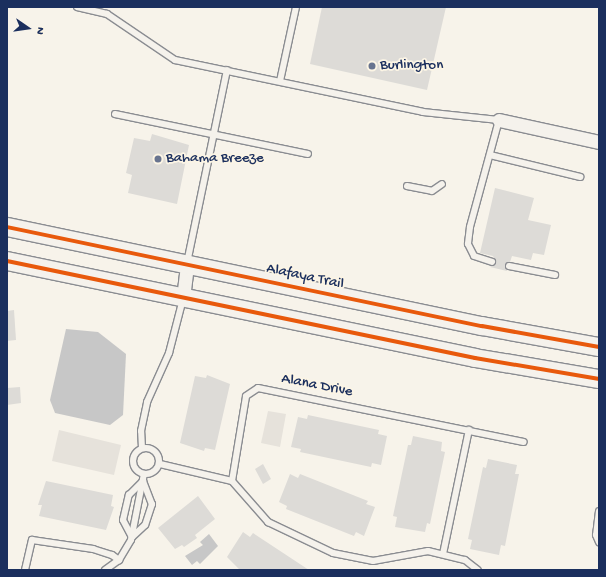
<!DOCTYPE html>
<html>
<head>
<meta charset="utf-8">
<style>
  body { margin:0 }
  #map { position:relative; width:606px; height:577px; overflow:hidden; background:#f7f3ea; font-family:"Gochi Hand",sans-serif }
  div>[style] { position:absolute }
  .green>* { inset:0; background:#e6e2db }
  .water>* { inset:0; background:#c7c7c7 }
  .building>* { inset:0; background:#dddbd7 }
  .roads { filter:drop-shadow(1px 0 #8a8c91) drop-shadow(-1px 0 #8a8c91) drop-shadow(0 1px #8a8c91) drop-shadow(0 -1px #8a8c91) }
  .service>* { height:6px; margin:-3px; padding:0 3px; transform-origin:3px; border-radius:3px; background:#f5f2ec }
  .service>.ring { margin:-3px; padding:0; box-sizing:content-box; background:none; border:6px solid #f5f2ec; border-radius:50% }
  .minor>* { height:13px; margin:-6.5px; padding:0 6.5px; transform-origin:6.5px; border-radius:6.5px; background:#f5f2ec }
  .secondary>* { height:18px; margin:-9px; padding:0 9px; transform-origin:9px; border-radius:9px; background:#f5f2ec }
  .cycleway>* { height:4px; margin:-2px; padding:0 2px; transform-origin:2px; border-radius:2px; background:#e8590c }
  .dots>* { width:11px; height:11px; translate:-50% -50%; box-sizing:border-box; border:2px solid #fcf5e5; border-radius:50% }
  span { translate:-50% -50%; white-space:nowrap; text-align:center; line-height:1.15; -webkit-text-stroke:3.5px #fcf5e5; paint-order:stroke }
  .poi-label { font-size:15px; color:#1b2f5e }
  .left { translate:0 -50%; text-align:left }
  .street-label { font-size:15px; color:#1b2f5e }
  .frame { position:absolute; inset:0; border:8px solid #1b2f5e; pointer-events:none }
  .north { position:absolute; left:8px; top:8px; width:40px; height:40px; -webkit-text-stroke:3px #fcf5e5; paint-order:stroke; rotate:103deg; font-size:11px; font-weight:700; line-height:16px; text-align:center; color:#1b2f5e }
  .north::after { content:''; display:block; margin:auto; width:14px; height:18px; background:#1b2f5e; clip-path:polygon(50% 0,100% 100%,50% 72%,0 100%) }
</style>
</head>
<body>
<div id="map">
  <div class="green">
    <div style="clip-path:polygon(268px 411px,286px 414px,280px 447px,261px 443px)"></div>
    <div style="clip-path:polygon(59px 430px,121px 445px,114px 475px,52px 461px)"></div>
  </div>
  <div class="water">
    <div style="clip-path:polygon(66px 329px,98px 332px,126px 354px,123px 415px,110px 425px,55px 413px,50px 400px)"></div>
    <div style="clip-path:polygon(209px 534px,218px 546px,200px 564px,197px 561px,192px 565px,185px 556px,203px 545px,200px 542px)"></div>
  </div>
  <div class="building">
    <div style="clip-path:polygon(322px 7px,446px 7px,427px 90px,310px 64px)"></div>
    <div style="clip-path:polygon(152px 134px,189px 145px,177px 204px,128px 193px,132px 175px,126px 173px,134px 138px,150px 141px)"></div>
    <div style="clip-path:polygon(495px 188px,534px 198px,528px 220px,551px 225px,544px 255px,533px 253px,531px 260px,512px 256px,510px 262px,505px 265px,507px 271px,490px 267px,496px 263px,493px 256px,480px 253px)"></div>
    <div style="clip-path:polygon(14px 310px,16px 340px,7px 341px,7px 311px)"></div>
    <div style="clip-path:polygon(207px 375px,230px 384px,215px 450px,205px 448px,204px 451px,180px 443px,195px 376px,206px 378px)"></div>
    <div style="clip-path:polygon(20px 387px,21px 403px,7px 405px,7px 388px)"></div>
    <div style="clip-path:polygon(308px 415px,379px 430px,378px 434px,387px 436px,381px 465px,372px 463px,371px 467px,300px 452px,301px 449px,291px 447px,298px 417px,307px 419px)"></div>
    <div style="clip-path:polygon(413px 436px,442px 442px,441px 451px,445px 452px,430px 524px,427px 523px,425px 532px,395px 527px,397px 517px,393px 516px,408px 445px,411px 445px)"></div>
    <div style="clip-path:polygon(488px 459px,517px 465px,515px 474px,519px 474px,505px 546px,501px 545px,499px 555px,470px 549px,472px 540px,468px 539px,483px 467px,486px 468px)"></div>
    <div style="clip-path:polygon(263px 464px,271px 479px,263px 484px,255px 469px)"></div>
    <div style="clip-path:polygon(290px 474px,298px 478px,300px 474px,368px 501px,366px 504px,375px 507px,364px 536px,356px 532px,354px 536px,286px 509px,287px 506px,279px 502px)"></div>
    <div style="clip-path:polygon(46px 481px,113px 495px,111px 506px,114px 507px,106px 530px,39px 516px,42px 505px,38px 505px)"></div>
    <div style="clip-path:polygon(198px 496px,215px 519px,195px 535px,197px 538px,184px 547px,182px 545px,175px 549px,158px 528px)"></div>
    <div style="clip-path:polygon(243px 532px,250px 537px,253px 533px,309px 570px,240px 570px,227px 557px)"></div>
  </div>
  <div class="roads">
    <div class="service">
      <div style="left:77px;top:7px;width:31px;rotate:13deg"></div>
      <div style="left:107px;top:14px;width:82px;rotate:34.1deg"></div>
      <div style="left:175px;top:60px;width:253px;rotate:11.8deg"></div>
      <div style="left:423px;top:112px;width:76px;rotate:6deg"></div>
      <div style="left:499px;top:120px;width:111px;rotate:105.2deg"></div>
      <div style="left:470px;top:227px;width:17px;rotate:97deg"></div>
      <div style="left:468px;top:244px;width:13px;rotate:63deg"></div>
      <div style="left:474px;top:256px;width:19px;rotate:18deg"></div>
      <div style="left:280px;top:81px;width:76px;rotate:-77.8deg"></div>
      <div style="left:115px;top:114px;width:197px;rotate:11.7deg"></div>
      <div style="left:490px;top:155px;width:93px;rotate:13.7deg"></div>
      <div style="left:407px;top:186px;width:25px;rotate:11deg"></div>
      <div style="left:432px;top:191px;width:12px;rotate:-35deg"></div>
      <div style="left:187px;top:263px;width:197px;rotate:-78.3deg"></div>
      <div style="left:509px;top:266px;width:47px;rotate:11.1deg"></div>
      <div class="ring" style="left:133px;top:448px;width:20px;height:20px"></div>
      <div style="left:142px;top:448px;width:17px;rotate:-93deg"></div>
      <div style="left:141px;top:431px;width:30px;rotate:-78deg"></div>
      <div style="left:147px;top:402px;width:54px;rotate:-65.8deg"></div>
      <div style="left:169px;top:353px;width:56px;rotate:-75.5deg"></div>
      <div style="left:160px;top:464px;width:74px;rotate:13.3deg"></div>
      <div style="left:232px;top:481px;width:55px;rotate:48.7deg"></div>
      <div style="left:268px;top:522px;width:72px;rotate:25.5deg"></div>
      <div style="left:333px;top:553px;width:41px;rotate:11.3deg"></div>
      <div style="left:373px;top:561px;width:56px;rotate:-10.3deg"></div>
      <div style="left:428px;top:551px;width:38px;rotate:14deg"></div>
      <div style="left:465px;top:560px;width:16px;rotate:38deg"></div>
      <div style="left:143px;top:481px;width:25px;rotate:69deg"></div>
      <div style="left:152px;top:504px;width:22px;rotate:108deg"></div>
      <div style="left:145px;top:525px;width:18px;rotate:137deg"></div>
      <div style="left:132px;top:537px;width:19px;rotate:-118deg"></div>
      <div style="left:123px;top:520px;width:26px;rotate:-77deg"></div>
      <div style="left:129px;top:495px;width:20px;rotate:-45deg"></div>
      <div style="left:232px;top:481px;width:86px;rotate:-80.6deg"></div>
      <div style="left:246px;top:396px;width:14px;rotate:-34deg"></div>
      <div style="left:258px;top:388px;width:271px;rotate:11.5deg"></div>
      <div style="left:599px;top:511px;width:24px;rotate:97deg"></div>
      <div style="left:596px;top:535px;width:8px;rotate:67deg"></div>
      <div style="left:443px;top:554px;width:127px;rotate:-78.2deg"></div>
      <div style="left:25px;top:570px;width:31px;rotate:-77deg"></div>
      <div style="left:32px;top:540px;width:62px;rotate:8.4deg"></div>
      <div style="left:93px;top:549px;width:20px;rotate:18deg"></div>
      <div style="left:112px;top:555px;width:9px;rotate:36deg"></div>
      <div style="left:105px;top:570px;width:17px;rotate:-36deg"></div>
      <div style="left:119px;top:560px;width:23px;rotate:-59deg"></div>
      <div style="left:131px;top:540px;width:67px;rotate:-78.9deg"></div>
    </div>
    <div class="minor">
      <div style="left:499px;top:120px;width:102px;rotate:12.4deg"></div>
      <div style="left:183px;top:298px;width:34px;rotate:-83deg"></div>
    </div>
    <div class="secondary">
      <div style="left:7px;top:227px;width:485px;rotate:11.8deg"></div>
      <div style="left:482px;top:326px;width:119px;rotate:10.2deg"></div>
      <div style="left:7px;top:261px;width:478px;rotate:11.7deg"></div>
      <div style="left:475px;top:358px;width:126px;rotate:9.6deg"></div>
    </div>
  </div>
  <div class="cycleway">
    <div style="left:7px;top:227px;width:485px;rotate:11.8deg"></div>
    <div style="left:482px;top:326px;width:119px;rotate:10.2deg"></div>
    <div style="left:7px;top:261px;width:478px;rotate:11.7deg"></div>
    <div style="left:475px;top:358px;width:126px;rotate:9.6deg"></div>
  </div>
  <div class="dots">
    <div style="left:372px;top:66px;background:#68748f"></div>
    <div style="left:158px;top:159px;background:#68748f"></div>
  </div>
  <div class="poi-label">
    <span class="left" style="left:380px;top:66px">Burlington</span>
    <span class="left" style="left:166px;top:159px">Bahama Breeze</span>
  </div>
  <div class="street-label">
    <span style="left:305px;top:277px;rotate:12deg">Alafaya Trail</span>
    <span style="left:317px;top:386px;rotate:11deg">Alana Drive</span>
  </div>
  <div class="frame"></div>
  <div class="north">N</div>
</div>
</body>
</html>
